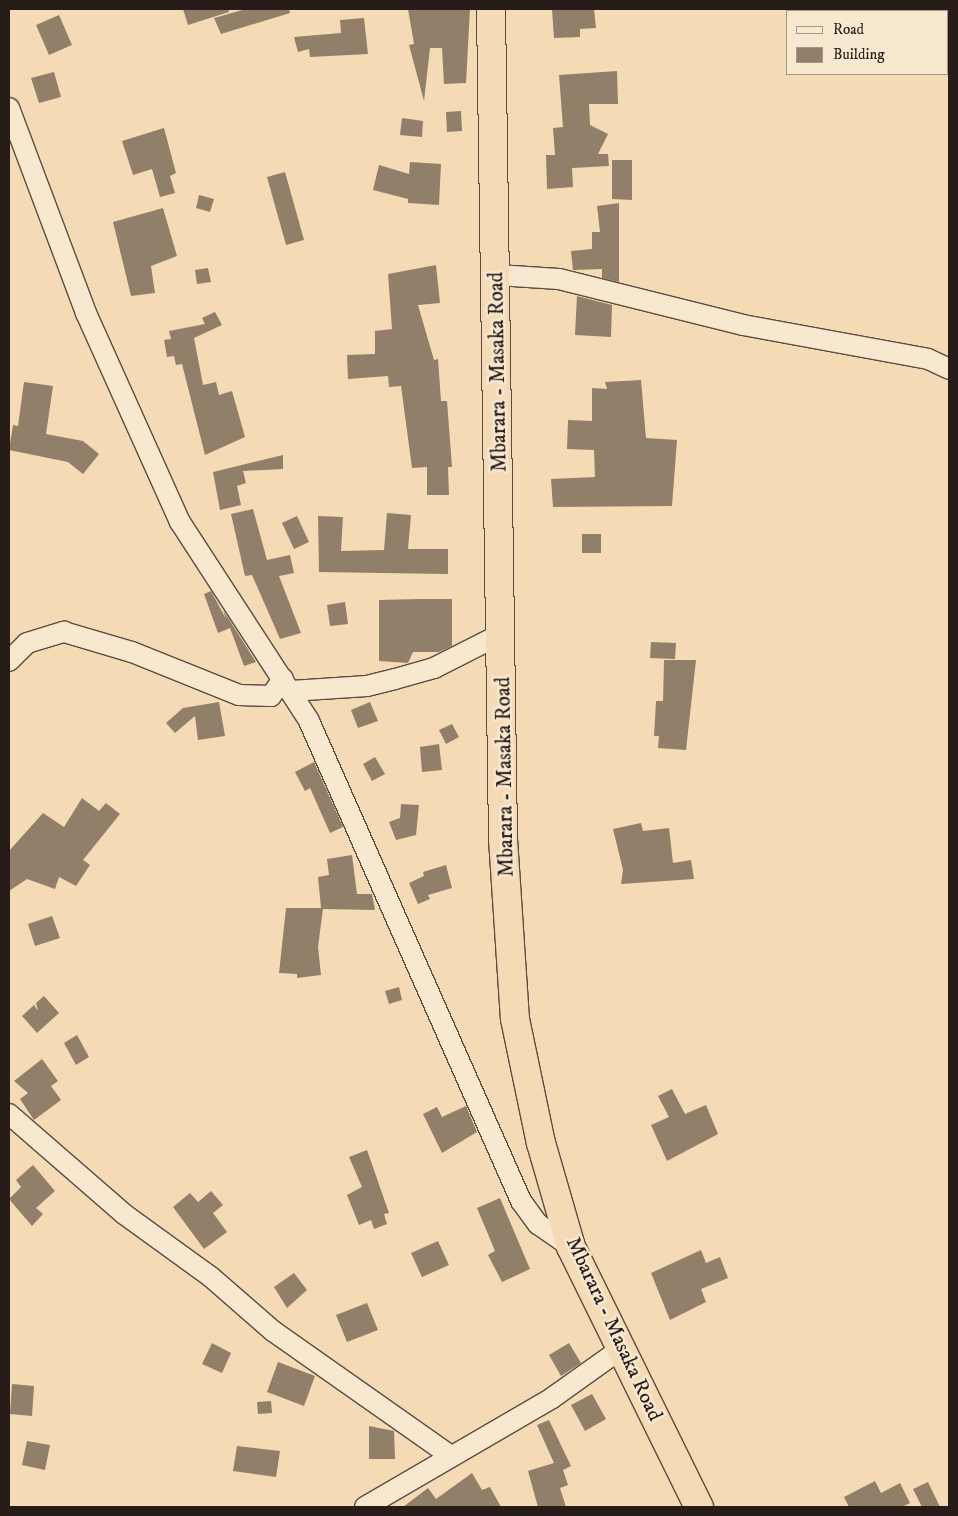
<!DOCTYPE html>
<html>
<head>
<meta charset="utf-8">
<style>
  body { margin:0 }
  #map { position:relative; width:958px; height:1516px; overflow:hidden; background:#f4dbb6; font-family:"IM FELL DW Pica",serif }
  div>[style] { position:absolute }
  .building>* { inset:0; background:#927f6a }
  .roads { filter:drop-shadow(1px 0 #5b4c40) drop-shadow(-1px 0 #5b4c40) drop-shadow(0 1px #5b4c40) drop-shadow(0 -1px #5b4c40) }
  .minor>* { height:20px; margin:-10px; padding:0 10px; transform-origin:10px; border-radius:10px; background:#f8e8d0 }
  .trunk>* { height:28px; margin:-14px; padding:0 14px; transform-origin:14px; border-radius:14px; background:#f4dbb6 }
  span { translate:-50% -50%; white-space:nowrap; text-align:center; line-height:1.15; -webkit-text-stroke:5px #f8e8d0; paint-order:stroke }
  .street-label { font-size:21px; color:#281c18 }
  .frame { position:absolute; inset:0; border:10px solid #281c18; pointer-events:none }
  .legend { position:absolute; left:786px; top:10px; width:162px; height:65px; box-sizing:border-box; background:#f8e8d0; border:1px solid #a59686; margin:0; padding:6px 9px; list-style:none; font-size:15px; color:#281c18 }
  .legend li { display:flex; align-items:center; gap:10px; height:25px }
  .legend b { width:25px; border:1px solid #a59686 }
</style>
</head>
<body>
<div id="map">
  <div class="building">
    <div style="clip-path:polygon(183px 9px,228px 9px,229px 12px,188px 25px)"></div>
    <div style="clip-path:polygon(246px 9px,289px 9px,290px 13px,221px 34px,214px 18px)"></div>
    <div style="clip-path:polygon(408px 9px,470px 9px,466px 83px,444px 84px,442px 48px,430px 48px,424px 101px,409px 45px,414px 44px)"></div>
    <div style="clip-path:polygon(552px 9px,594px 9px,596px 28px,580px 29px,580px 37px,554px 38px)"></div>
    <div style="clip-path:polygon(59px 15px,72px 45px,49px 55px,36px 25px)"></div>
    <div style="clip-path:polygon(364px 18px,368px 54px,310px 57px,309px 49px,298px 52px,294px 37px,341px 33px,340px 20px)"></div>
    <div style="clip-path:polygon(617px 71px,618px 104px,589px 104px,590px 125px,608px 134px,598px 154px,608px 154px,609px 166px,572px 168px,573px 187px,547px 189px,546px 155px,555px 155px,553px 128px,563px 127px,559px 75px)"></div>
    <div style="clip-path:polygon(54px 72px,61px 97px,39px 103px,31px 78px)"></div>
    <div style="clip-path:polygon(461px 111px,462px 131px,447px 132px,446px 112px)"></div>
    <div style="clip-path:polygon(402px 118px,423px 121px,422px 137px,400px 135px)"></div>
    <div style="clip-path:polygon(164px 128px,176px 173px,170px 176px,175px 193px,160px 197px,152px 169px,133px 175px,122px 141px)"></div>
    <div style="clip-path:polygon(612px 160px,632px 160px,632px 200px,612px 199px)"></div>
    <div style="clip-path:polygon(410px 162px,441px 164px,439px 205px,408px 203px,408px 199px,373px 190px,379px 165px,409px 174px)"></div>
    <div style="clip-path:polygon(285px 172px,304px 240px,286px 245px,267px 177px)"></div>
    <div style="clip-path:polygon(199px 195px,214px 199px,210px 212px,196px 208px)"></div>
    <div style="clip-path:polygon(619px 203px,619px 282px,602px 278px,602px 269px,573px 270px,571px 251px,592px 249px,592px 232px,600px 232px,597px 206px)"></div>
    <div style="clip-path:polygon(163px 208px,177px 256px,151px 266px,155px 293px,131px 296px,113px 222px)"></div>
    <div style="clip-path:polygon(436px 265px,440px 303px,418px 305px,434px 360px,438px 359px,441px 401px,447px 401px,452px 467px,448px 467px,449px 495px,427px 495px,427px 467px,412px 468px,401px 386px,389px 387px,388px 376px,348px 379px,347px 355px,375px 354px,375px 331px,392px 329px,388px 274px)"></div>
    <div style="clip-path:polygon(208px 268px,211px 282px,197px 284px,195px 270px)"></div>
    <div style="clip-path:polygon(577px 296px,612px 305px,611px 337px,575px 335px)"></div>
    <div style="clip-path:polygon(215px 312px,222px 325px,194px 338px,203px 385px,216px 382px,219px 395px,232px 391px,245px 437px,205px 455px,182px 364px,176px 365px,174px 356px,167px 357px,164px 340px,171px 339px,169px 331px,205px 324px,202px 318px)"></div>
    <div style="clip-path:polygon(641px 380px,646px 438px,677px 440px,672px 506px,553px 507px,551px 479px,595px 477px,594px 450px,567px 449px,568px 420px,592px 421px,592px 388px,607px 389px,605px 382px)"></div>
    <div style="clip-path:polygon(24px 382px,53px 386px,46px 434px,83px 441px,99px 454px,83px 474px,68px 462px,9px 450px,13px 425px,18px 426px)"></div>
    <div style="clip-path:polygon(283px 455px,283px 469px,243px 471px,246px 483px,237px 486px,241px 505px,220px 510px,213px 472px)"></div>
    <div style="clip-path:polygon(253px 509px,267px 560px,290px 555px,294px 573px,279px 576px,301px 633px,280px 639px,252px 575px,245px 576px,231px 514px)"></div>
    <div style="clip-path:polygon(387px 513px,411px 515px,408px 549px,448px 549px,448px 574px,319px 572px,318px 516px,343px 517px,341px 551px,384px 550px)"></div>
    <div style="clip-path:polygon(297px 516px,309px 542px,294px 549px,282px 523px)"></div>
    <div style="clip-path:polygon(582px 534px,601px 534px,601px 553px,582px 553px)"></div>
    <div style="clip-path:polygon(211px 591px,226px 619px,223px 610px,256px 662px,244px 666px,230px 628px,218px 633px,204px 594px)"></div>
    <div style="clip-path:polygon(418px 599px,452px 599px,452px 646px,439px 652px,413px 652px,408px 663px,379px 661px,379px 600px)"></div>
    <div style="clip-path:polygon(345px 602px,348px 624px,330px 626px,327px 605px)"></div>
    <div style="clip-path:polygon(651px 642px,676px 643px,675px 659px,650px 658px)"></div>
    <div style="clip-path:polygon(664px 660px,696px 660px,686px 750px,658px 748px,659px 736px,654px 736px,656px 701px,663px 701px)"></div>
    <div style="clip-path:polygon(219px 702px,225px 736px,198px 740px,195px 716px,175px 733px,166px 723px,183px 708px)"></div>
    <div style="clip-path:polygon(370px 702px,378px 721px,358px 728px,351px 710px)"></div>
    <div style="clip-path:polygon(452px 724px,459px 737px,446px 744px,439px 730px)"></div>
    <div style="clip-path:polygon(439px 744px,442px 770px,422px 772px,420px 747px)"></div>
    <div style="clip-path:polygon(375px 757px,385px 774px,372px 781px,363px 764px)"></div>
    <div style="clip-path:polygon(314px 762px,343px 827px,330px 833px,310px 788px,305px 791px,295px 772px)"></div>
    <div style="clip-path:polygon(82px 798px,99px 811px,106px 803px,120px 814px,83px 860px,90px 865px,76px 886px,59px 877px,55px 889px,27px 879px,9px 891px,9px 851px,43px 813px,64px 827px)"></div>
    <div style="clip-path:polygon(401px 804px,419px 805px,416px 835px,396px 840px,389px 822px,400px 818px)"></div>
    <div style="clip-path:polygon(641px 823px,643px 831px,669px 828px,673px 863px,691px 860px,694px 879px,621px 884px,623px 870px,613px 829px)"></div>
    <div style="clip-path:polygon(352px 855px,357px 894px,372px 894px,375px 910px,323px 909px,318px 947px,321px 975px,297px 978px,297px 974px,279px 973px,286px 908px,321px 908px,318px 877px,329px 875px,327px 859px)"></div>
    <div style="clip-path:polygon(446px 865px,452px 888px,428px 895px,430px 899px,418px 904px,409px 883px,424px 876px,423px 872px)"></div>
    <div style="clip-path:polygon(52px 916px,60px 938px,35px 946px,28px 924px)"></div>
    <div style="clip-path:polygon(399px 987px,402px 1000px,389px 1004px,385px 991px)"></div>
    <div style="clip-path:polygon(44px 996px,59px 1013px,37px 1033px,22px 1016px,34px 1005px,38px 1011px,36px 1003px)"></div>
    <div style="clip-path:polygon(77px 1035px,89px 1057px,76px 1065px,64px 1043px)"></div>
    <div style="clip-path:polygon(42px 1059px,58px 1081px,51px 1086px,61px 1100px,34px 1120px,20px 1099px,28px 1093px,14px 1081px)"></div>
    <div style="clip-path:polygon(672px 1089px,685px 1114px,706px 1105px,718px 1134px,667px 1161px,651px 1125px,669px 1117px,658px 1096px)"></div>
    <div style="clip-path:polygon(466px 1106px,477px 1132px,442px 1153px,423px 1114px,437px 1107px,442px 1117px)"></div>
    <div style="clip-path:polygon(367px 1150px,389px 1213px,384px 1214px,387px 1224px,374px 1229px,371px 1220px,359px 1225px,347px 1195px,362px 1187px,349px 1157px)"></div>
    <div style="clip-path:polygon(33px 1165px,55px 1191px,36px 1208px,43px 1214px,32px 1226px,9px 1199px,21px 1187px,16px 1180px)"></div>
    <div style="clip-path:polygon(211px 1191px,223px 1205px,213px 1213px,227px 1232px,204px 1249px,173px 1207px,190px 1193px,198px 1202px)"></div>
    <div style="clip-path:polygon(500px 1198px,530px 1269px,502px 1282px,488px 1255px,495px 1251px,477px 1208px)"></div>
    <div style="clip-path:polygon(438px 1241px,449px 1265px,422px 1277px,411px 1253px)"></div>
    <div style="clip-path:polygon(701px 1250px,706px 1263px,720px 1257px,728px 1278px,701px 1289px,706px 1302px,670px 1320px,651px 1273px)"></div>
    <div style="clip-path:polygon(294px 1273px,307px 1290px,287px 1308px,274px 1287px)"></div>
    <div style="clip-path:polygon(367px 1303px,378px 1330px,347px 1342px,336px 1315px)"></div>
    <div style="clip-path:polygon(212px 1343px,231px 1353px,222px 1373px,202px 1364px)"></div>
    <div style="clip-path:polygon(569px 1343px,581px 1363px,561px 1376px,549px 1355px)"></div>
    <div style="clip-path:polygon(278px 1362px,315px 1376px,304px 1406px,267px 1392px)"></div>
    <div style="clip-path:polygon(12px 1384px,34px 1386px,32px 1416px,10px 1414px)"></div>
    <div style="clip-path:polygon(592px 1394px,606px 1419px,585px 1431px,571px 1405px)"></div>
    <div style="clip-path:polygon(271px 1401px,272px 1413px,258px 1414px,257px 1402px)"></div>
    <div style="clip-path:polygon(549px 1420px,571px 1466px,563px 1470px,568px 1485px,560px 1488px,566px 1507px,538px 1507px,528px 1471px,554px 1463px,537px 1425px)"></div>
    <div style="clip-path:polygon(369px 1426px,394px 1431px,395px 1459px,369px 1459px)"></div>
    <div style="clip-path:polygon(27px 1441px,50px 1445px,45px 1470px,22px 1465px)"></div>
    <div style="clip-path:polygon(237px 1446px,280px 1451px,276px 1477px,233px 1471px)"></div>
    <div style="clip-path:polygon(472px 1473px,482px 1490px,490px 1487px,501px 1507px,403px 1507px,428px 1488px,436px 1499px)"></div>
    <div style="clip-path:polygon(875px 1481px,881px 1493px,900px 1483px,910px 1503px,902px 1507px,849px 1507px,844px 1497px)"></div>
    <div style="clip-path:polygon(928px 1482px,940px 1507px,922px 1507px,913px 1489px)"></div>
  </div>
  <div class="roads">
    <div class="minor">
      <div style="left:9px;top:108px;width:219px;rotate:69.4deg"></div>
      <div style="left:86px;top:313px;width:229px;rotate:65.8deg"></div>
      <div style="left:180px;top:522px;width:237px;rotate:57deg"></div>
      <div style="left:309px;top:721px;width:525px;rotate:66.17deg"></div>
      <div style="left:521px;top:1201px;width:29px;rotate:54deg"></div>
      <div style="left:538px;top:1224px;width:40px;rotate:34.9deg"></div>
      <div style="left:497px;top:275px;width:62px;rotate:3.7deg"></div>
      <div style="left:559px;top:279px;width:190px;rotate:14deg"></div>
      <div style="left:743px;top:325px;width:188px;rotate:10.4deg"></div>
      <div style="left:928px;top:359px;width:23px;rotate:25deg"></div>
      <div style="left:9px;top:661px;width:25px;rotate:-45deg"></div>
      <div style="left:27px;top:643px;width:39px;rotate:-17deg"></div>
      <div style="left:64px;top:632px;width:71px;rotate:16.4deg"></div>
      <div style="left:132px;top:652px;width:115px;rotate:21.9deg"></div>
      <div style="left:239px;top:695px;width:32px;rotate:2deg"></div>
      <div style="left:271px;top:696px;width:21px;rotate:-55deg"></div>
      <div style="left:291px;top:691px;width:76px;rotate:-3.8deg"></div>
      <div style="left:367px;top:686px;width:29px;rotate:-14deg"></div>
      <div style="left:395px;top:679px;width:41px;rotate:-15.8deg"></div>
      <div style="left:434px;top:668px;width:77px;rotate:-26.9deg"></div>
      <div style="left:9px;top:1114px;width:152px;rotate:41deg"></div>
      <div style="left:124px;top:1214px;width:107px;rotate:35.9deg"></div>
      <div style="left:211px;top:1277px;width:82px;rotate:41.1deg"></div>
      <div style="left:273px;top:1331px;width:218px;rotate:35.1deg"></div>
      <div style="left:365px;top:1507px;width:216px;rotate:-30.2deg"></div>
      <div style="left:552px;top:1398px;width:86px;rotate:-35.5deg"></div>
    </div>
    <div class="trunk">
      <div style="left:491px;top:9px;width:830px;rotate:89.17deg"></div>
      <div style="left:503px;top:839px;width:180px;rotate:86.2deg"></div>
      <div style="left:515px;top:1019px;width:127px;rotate:78.2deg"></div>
      <div style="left:541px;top:1143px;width:108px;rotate:73.9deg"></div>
      <div style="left:571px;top:1247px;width:290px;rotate:63.8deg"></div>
    </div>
  </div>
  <div class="street-label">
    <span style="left:498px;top:372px;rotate:-91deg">Mbarara - Masaka Road</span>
    <span style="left:505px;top:777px;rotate:-91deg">Mbarara - Masaka Road</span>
    <span style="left:614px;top:1329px;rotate:65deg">Mbarara - Masaka Road</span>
  </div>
  <div class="frame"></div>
  <ul class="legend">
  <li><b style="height:6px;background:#f8e8d0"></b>Road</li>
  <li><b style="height:14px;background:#927f6a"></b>Building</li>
  </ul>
</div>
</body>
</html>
